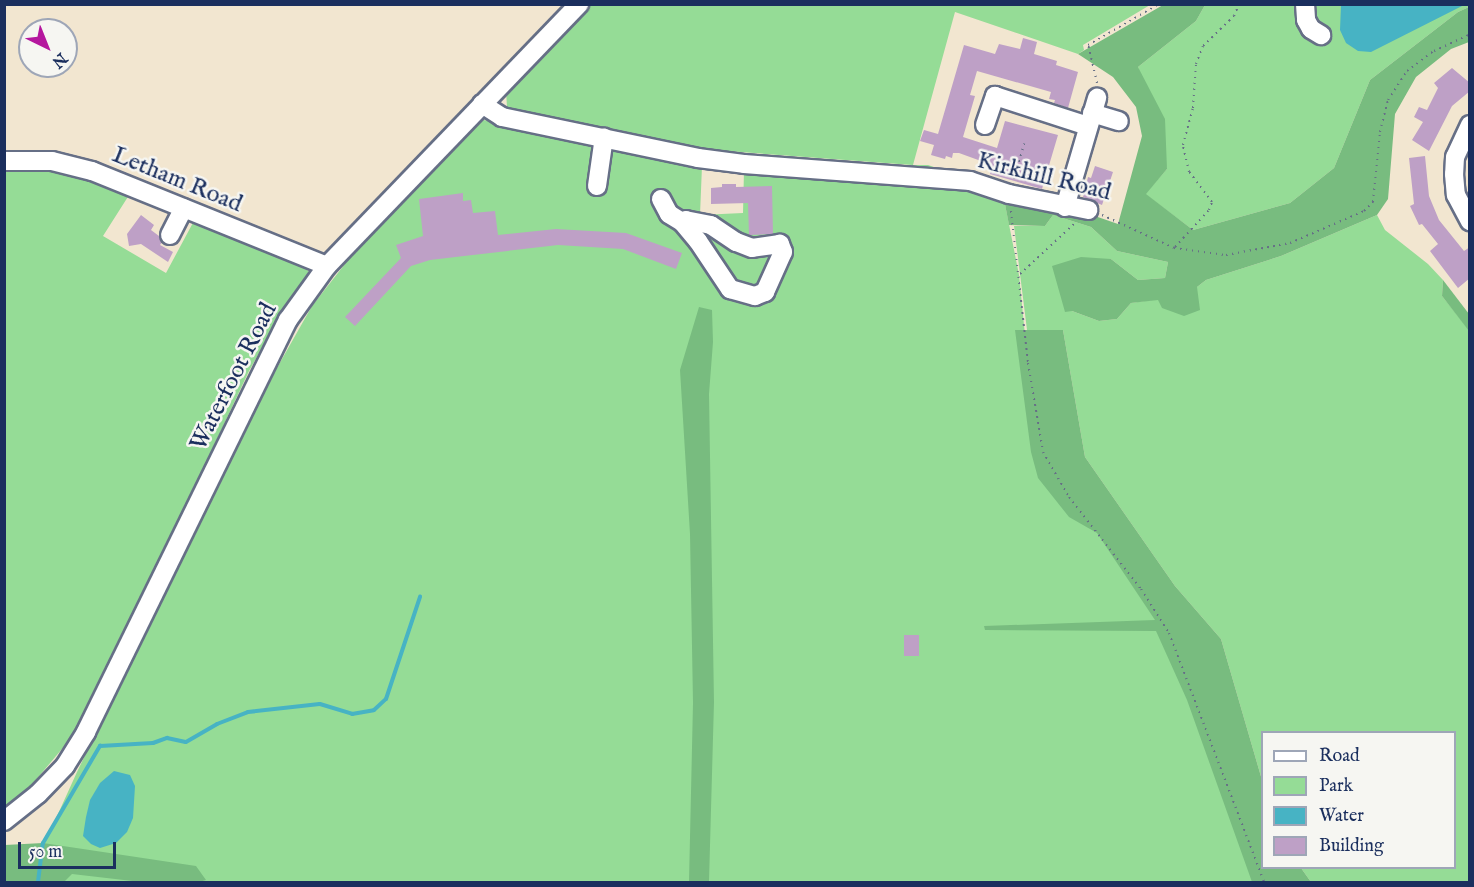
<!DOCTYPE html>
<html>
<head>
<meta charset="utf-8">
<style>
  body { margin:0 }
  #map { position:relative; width:1474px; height:887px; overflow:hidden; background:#f2e6d0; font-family:"IM FELL English",serif }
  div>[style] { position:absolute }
  .green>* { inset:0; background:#95dc96 }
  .forest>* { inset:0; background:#78bc7f }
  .water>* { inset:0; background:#47b3c4 }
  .stream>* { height:4px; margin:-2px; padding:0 2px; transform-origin:2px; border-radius:2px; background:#47b3c4 }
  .building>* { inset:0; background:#bea0c6 }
  .path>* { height:2px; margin-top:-1px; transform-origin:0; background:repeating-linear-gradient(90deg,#666f86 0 1.5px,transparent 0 6px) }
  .roads { filter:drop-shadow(2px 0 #666f86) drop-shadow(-2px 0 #666f86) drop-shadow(0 2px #666f86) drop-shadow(0 -2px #666f86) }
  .minor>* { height:18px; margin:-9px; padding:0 9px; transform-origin:9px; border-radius:9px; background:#fff }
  span { translate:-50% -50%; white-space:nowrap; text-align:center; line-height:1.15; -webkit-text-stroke:5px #f6f6f2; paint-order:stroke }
  .street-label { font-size:24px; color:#1b2f5e }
  .frame { position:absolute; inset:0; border:6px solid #1b2f5e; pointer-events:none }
  .legend { position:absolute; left:1261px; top:731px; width:195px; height:138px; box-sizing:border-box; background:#f6f6f2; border:2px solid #9ea6b7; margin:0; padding:8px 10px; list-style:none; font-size:18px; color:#1b2f5e }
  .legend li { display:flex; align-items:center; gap:12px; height:30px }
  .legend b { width:30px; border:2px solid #9ea6b7 }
  .north { position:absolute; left:18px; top:18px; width:60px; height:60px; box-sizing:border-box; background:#f6f6f2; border:2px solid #9ea6b7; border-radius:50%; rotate:137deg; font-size:16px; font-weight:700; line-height:24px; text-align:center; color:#1b2f5e }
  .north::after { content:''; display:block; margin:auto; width:21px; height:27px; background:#b5179e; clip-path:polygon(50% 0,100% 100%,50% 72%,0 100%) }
  .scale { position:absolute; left:18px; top:842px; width:98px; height:27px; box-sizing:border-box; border:3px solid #1b2f5e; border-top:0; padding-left:8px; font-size:18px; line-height:21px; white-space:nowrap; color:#1b2f5e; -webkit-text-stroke:4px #f6f6f2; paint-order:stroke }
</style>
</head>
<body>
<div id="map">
  <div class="green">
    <div style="clip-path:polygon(589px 5px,1150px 5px,1083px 45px,1084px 50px,1078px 54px,955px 12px,913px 165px,928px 165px,949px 172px,911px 171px,912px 165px,701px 149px,515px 111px,507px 107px,506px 91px)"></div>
    <div style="clip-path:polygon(1205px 5px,1469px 5px,1469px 7px,1458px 12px,1370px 80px,1334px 168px,1290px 203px,1193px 230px,1145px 194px,1167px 169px,1138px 67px,1196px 21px)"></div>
    <div style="clip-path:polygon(474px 118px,702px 166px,700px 215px,743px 213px,744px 170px,972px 191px,1004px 199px,1019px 275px,1025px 335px,1119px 561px,1160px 615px,1264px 882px,33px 882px,33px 869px,77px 772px,252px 412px,312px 306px,363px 241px)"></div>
    <div style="clip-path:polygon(4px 167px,71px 170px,131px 192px,103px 236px,166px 273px,195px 219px,301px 263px,309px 272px,279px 317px,249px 371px,83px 724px,29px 788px,5px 807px)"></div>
    <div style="clip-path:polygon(1053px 215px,1091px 227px,1117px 251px,1168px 262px,1165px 278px,1138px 280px,1111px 259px,1072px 311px,1099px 321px,1117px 319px,1131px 303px,1158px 299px,1197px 287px,1206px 280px,1281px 256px,1377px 215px,1385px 230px,1428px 264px,1443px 280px,1442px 296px,1470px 331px,1469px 882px,1311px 882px,1301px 868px,1454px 868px,1454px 732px,1262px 732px,1262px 780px,1221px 639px,1175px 586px,1085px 457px,1063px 330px,1027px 330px,1014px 226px,1045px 226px)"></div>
  </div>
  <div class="forest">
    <div style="clip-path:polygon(1163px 5px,1205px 5px,1196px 21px,1138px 67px,1165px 119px,1167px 169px,1146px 194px,1193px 230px,1290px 203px,1334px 168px,1370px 80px,1458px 12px,1469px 7px,1469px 42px,1451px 49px,1416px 77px,1395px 114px,1388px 199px,1377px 215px,1281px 256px,1206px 280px,1197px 287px,1200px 310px,1184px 316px,1162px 308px,1158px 300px,1131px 303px,1117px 319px,1099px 321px,1072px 311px,1065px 312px,1052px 266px,1081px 257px,1111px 259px,1138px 280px,1165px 278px,1168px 262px,1117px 251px,1091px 227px,1053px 215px,1045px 226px,1009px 225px,1004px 199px,1005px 185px,1118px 224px,1142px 136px,1136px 107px,1113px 77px,1078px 54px)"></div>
    <div style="clip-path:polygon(1443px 280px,1469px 314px,1469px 331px,1442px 296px)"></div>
    <div style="clip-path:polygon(699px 307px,712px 310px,713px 342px,709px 394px,714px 702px,709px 882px,689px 882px,693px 703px,690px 534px,680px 370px)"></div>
    <div style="clip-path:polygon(1015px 330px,1063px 330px,1085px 457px,1175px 586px,1221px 639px,1262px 780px,1262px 868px,1301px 868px,1311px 882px,1252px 882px,1187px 700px,1156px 631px,985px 630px,984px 626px,1155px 620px,1097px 533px,1069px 517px,1038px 478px,1031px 452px)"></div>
    <div style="clip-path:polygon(43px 843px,196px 866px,206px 880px,199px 882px,141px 882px,72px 874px,64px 882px,5px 882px,5px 845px)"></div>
  </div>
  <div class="water">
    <div style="clip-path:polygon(1341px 5px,1341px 4px,1464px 5px,1371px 52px,1358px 51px,1346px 43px,1340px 30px)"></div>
    <div style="clip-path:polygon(114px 771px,130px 775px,135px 786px,133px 818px,127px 832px,116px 843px,100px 848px,91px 844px,83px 836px,86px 817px,90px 800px,100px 783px)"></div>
  </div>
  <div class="stream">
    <div style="left:38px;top:882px;width:39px;rotate:-83deg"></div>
    <div style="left:43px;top:843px;width:113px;rotate:-59.6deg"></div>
    <div style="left:100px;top:746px;width:53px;rotate:-3.2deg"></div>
    <div style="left:153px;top:743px;width:15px;rotate:-20deg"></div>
    <div style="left:167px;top:738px;width:19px;rotate:12deg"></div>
    <div style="left:186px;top:742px;width:36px;rotate:-30deg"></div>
    <div style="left:217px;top:724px;width:33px;rotate:-21deg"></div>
    <div style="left:248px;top:712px;width:72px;rotate:-6.3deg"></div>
    <div style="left:320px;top:704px;width:34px;rotate:17deg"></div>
    <div style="left:352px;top:714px;width:22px;rotate:-10deg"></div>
    <div style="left:374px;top:710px;width:16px;rotate:-43deg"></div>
    <div style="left:386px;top:699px;width:108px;rotate:-71.6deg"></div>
  </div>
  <div class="building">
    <div style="clip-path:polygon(1023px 38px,1037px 42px,1034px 54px,1057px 61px,1056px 65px,1078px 72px,1068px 108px,1054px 103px,1055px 100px,1049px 99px,1051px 92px,977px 71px,970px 95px,975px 96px,963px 137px,997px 148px,1005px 121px,1058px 135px,1042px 189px,990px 174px,992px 165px,959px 153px,953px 153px,952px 158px,946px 156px,945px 159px,931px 155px,934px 145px,920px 141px,924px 130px,938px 134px,964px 45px,995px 54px,999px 44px,1020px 49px)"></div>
    <div style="clip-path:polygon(1452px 68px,1470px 83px,1470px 91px,1452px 106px,1429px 151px,1412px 140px,1423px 122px,1414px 117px,1419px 107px,1427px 110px,1438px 88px,1434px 83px)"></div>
    <div style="clip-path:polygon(1425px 156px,1429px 196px,1439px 220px,1464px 251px,1470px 247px,1470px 278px,1458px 288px,1430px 251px,1438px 244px,1422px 224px,1419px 225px,1410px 206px,1414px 204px,1409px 158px)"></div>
    <div style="clip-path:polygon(1095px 166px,1113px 172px,1102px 205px,1083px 197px,1088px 177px,1091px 178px)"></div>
    <div style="clip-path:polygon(722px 184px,736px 184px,736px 187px,772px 186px,773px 234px,749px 235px,748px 203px,711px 204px,711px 188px,722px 187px)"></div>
    <div style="clip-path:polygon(463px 193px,463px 201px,471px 200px,473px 213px,495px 211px,498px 235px,556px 229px,626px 233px,682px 253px,676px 269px,623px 249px,558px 245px,430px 260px,411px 266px,355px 326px,345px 317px,401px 258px,396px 245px,423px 236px,419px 199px)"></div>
    <div style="clip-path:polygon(141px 215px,154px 225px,151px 230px,159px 236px,162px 242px,160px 245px,173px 252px,168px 262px,141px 244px,129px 246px,127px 234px)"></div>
    <div style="clip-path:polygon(904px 635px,919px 635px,919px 656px,904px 656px)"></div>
  </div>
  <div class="path">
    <div style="left:1097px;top:83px;width:39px;rotate:-103deg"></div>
    <div style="left:1088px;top:45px;width:82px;rotate:-30deg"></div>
    <div style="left:1014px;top:179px;width:37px;rotate:-74deg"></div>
    <div style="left:1011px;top:211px;width:153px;rotate:83.6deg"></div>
    <div style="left:1028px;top:363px;width:90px;rotate:80.4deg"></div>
    <div style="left:1043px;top:452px;width:52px;rotate:60deg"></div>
    <div style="left:1069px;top:497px;width:117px;rotate:52deg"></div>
    <div style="left:1141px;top:589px;width:52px;rotate:57.5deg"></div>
    <div style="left:1169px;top:633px;width:267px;rotate:69.1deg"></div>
    <div style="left:1102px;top:215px;width:79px;rotate:24.6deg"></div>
    <div style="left:1174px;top:248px;width:52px;rotate:7.7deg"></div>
    <div style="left:1226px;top:255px;width:65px;rotate:-10.6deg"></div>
    <div style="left:1290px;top:243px;width:81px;rotate:-23.4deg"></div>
    <div style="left:1364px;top:211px;width:13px;rotate:-45deg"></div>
    <div style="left:1373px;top:202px;width:70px;rotate:-84.3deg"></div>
    <div style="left:1380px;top:132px;width:33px;rotate:-76deg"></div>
    <div style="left:1388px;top:100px;width:35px;rotate:-57deg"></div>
    <div style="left:1407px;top:71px;width:34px;rotate:-37deg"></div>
    <div style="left:1434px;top:51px;width:40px;rotate:-25deg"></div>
    <div style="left:1175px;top:247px;width:50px;rotate:-47.4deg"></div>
    <div style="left:1209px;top:210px;width:9px;rotate:-69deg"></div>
    <div style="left:1212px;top:202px;width:38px;rotate:-127deg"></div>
    <div style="left:1189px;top:172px;width:28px;rotate:-103deg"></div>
    <div style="left:1183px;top:145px;width:38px;rotate:-75deg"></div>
    <div style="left:1193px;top:108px;width:44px;rotate:-86.1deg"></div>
    <div style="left:1196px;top:64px;width:19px;rotate:-69deg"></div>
    <div style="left:1203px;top:46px;width:43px;rotate:-44.1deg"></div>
    <div style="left:1234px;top:16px;width:13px;rotate:-67deg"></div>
    <div style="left:1020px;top:274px;width:75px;rotate:-42.8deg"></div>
  </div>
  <div class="roads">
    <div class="minor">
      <div style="left:1305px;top:4px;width:16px;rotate:86deg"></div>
      <div style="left:1306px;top:20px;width:10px;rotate:61deg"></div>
      <div style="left:1311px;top:29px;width:12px;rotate:31deg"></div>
      <div style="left:482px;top:104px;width:24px;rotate:33deg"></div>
      <div style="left:502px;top:117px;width:200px;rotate:11.8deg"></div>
      <div style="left:698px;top:158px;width:46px;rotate:7.4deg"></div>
      <div style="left:744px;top:164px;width:227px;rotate:4.3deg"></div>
      <div style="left:970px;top:181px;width:41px;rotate:18.4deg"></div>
      <div style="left:1009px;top:194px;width:81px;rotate:11.4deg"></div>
      <div style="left:1092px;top:113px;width:28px;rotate:17deg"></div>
      <div style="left:985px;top:125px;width:31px;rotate:-71deg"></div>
      <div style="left:995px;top:96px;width:98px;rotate:17.9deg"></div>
      <div style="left:1470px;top:125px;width:35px;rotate:115deg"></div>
      <div style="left:1455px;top:157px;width:17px;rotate:93deg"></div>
      <div style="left:1454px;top:174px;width:21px;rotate:85deg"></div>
      <div style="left:1456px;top:195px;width:30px;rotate:62deg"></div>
      <div style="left:4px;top:161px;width:48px"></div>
      <div style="left:52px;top:161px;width:41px;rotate:14deg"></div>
      <div style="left:92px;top:171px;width:253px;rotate:22deg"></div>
      <div style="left:597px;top:186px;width:49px;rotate:-81.9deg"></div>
      <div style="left:661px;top:199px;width:17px;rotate:62deg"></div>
      <div style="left:669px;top:214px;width:15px;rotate:32deg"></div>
      <div style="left:682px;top:222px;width:25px;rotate:50deg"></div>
      <div style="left:698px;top:241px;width:58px;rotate:56.3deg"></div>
      <div style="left:730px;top:289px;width:26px;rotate:16deg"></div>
      <div style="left:755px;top:296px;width:11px;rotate:-22deg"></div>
      <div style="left:765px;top:292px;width:44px;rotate:-65.8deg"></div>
      <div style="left:783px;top:252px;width:9px;rotate:-111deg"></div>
      <div style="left:780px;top:244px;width:28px;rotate:172deg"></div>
      <div style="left:752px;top:248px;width:17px;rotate:-159deg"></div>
      <div style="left:736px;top:242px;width:30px;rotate:-146deg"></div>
      <div style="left:711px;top:225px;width:25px;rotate:-169deg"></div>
      <div style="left:686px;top:220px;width:4px;rotate:153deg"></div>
      <div style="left:1065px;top:207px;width:114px;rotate:-73.6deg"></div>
      <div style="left:170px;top:235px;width:30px;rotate:-63deg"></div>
      <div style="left:4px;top:821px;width:43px;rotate:-38.5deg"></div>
      <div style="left:38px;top:794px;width:39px;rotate:-46deg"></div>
      <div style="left:65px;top:766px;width:40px;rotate:-58deg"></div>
      <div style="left:86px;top:732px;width:459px;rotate:-63.9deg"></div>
      <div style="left:288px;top:320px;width:67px;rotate:-54.2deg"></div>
      <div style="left:327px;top:266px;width:364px;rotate:-46.1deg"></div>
    </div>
  </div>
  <div class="street-label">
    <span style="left:1044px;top:177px;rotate:14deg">Kirkhill Road</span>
    <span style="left:177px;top:180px;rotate:22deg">Letham Road</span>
    <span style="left:234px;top:377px;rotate:-63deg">Waterfoot Road</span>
  </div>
  <div class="frame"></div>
  <ul class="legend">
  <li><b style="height:8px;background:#fff"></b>Road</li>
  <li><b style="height:16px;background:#95dc96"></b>Park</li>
  <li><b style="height:16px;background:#47b3c4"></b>Water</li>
  <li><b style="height:16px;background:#bea0c6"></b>Building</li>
  </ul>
  <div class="north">N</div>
  <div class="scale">50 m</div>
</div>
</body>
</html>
